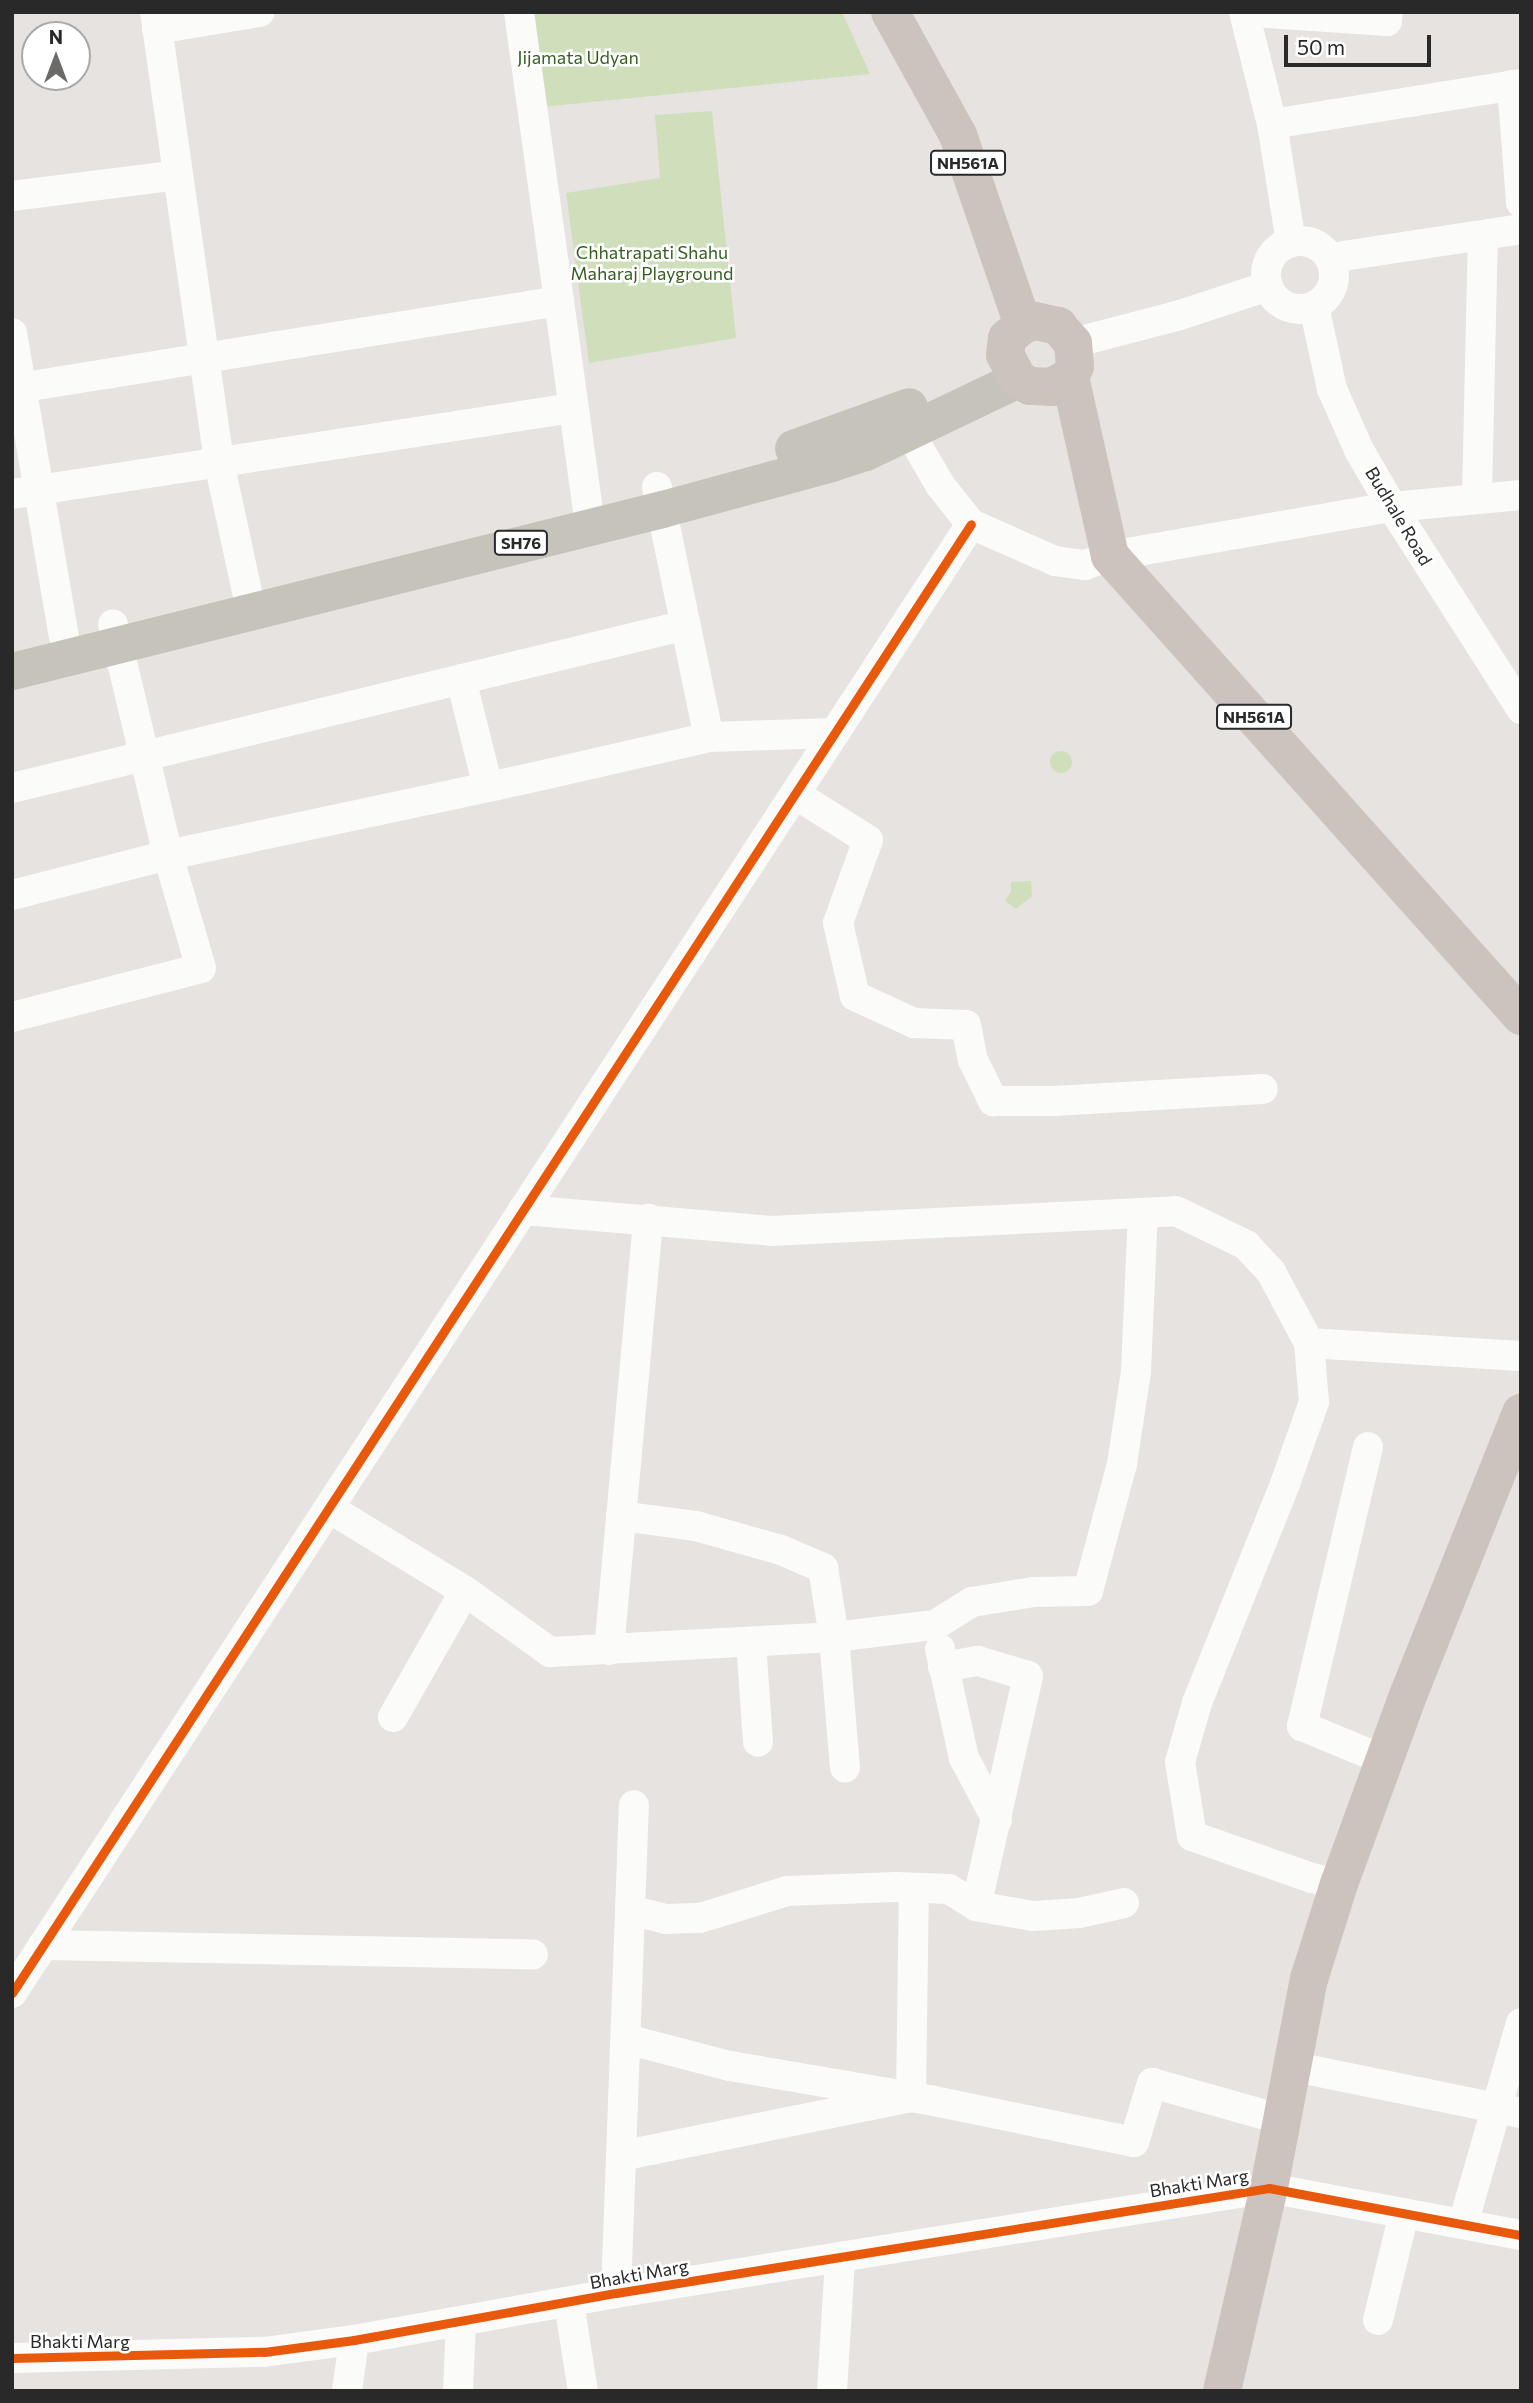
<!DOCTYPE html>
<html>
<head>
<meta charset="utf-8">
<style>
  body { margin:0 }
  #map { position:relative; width:1533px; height:2403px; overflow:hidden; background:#e6e3e0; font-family:Commissioner,sans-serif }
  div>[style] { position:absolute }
  .green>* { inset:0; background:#cfdfbc }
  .round { border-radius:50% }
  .minor>* { height:30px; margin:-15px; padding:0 15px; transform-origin:15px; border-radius:15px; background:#fbfbfa }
  .minor>.ring { margin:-15px; padding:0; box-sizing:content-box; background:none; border:30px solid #fbfbfa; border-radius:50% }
  .major>* { height:37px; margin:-18.5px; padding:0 18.5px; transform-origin:18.5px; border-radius:18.5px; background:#c6c3ba }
  .highway>* { height:38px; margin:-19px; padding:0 19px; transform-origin:19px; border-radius:19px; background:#ccc2be }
  .cycleway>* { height:9px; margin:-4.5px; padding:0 4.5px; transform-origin:4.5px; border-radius:4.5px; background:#e8590c }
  span { translate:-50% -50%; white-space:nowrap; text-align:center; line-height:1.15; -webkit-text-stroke:5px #fff; paint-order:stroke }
  .shield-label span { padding:2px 5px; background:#fff; border:2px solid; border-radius:5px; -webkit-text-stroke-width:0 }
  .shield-label { font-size:16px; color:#292929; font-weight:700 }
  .park-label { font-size:18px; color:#375e21 }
  .street-label { font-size:18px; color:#292929 }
  .frame { position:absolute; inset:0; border:14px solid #292929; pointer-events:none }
  .north { position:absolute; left:21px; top:21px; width:70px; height:70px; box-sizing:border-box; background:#fff; border:2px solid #a9a9a9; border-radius:50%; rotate:0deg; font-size:19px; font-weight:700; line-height:28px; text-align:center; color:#292929 }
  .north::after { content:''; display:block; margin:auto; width:24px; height:32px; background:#6b6a69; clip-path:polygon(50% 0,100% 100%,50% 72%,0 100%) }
  .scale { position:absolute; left:1284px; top:35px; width:147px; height:32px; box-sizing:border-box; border:4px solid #292929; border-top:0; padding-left:9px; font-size:21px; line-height:24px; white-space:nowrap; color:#292929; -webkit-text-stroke:5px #fff; paint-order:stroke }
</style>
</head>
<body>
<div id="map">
  <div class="green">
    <div style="clip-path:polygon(527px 12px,842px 12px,870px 74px,532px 108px)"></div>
    <div style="clip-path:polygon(712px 111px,736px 338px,589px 363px,566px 193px,660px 178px,655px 115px)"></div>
    <div class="round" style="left:1050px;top:751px;width:22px;height:22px"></div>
    <div style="clip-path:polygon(1031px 881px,1032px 896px,1016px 909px,1005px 901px,1011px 891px,1011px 882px)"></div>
  </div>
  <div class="minor">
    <div style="left:155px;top:12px;width:455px;rotate:81.9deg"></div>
    <div style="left:219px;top:462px;width:151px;rotate:77.8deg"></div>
    <div style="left:519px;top:12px;width:518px;rotate:82.12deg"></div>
    <div style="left:1244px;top:12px;width:115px;rotate:76deg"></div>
    <div style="left:1272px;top:124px;width:120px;rotate:80.9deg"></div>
    <div style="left:1252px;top:12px;width:135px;rotate:3.8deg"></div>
    <div style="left:1387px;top:21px;width:9px;rotate:-84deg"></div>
    <div style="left:157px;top:29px;width:104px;rotate:-9.4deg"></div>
    <div style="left:1512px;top:85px;width:118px;rotate:85.6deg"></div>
    <div style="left:1272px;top:124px;width:252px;rotate:-9.1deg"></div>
    <div style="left:12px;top:196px;width:167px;rotate:-7.2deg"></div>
    <div class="ring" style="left:1266px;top:241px;width:38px;height:38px"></div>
    <div style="left:1330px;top:258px;width:193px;rotate:-8.6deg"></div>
    <div style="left:1314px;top:306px;width:85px;rotate:77.8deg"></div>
    <div style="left:1332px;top:389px;width:67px;rotate:66.1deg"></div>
    <div style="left:1359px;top:450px;width:66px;rotate:59.9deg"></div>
    <div style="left:1392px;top:507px;width:240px;rotate:57.4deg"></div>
    <div style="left:12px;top:333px;width:307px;rotate:80.3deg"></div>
    <div style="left:1073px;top:343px;width:107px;rotate:-14.6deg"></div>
    <div style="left:1177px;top:316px;width:96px;rotate:-18.2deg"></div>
    <div style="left:12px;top:389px;width:554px;rotate:-9.14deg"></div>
    <div style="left:897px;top:411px;width:86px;rotate:59.8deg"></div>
    <div style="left:940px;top:485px;width:50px;rotate:51.5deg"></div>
    <div style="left:971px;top:524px;width:92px;rotate:23.8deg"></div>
    <div style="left:1055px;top:561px;width:30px;rotate:8deg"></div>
    <div style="left:1085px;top:565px;width:27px;rotate:-20deg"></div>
    <div style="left:1110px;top:556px;width:286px;rotate:-9.9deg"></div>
    <div style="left:1392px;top:507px;width:130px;rotate:-5.3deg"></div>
    <div style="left:657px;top:487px;width:255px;rotate:78.3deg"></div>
    <div style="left:12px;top:494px;width:568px;rotate:-8.72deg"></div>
    <div style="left:1477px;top:496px;width:260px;rotate:-88.7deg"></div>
    <div style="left:461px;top:679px;width:111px;rotate:76deg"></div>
    <div style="left:12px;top:788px;width:693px;rotate:-13.6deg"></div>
    <div style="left:795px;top:794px;width:86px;rotate:32.2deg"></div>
    <div style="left:868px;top:840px;width:88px;rotate:109.9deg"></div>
    <div style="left:838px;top:923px;width:75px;rotate:76.9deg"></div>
    <div style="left:855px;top:996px;width:65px;rotate:24.6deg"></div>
    <div style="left:914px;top:1023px;width:52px;rotate:2.2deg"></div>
    <div style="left:966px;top:1025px;width:36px;rotate:79deg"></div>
    <div style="left:973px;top:1060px;width:46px;rotate:64deg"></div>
    <div style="left:993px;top:1101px;width:61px"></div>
    <div style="left:1054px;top:1101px;width:209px;rotate:-3.3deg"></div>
    <div style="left:12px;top:895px;width:161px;rotate:-14.4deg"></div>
    <div style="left:168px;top:855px;width:366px;rotate:-12deg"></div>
    <div style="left:526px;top:779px;width:188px;rotate:-12.9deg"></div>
    <div style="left:709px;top:737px;width:126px;rotate:-1.8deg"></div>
    <div style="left:12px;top:1017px;width:195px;rotate:-14.5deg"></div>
    <div style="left:201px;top:968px;width:118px;rotate:-106.3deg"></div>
    <div style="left:168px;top:855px;width:237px;rotate:-103.4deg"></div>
    <div style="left:523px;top:1210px;width:249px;rotate:4.8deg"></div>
    <div style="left:771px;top:1231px;width:405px;rotate:-2.8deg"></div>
    <div style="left:1176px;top:1211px;width:78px;rotate:25.9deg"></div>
    <div style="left:1246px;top:1245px;width:37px;rotate:47deg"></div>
    <div style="left:1271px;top:1272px;width:81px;rotate:61.8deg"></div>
    <div style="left:1309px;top:1343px;width:212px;rotate:3.5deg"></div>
    <div style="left:1309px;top:1343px;width:59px;rotate:85.2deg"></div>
    <div style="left:1314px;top:1402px;width:87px;rotate:109.5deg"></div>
    <div style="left:1285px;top:1484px;width:236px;rotate:111.9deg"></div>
    <div style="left:1197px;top:1703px;width:61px;rotate:106.1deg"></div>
    <div style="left:1180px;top:1762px;width:75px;rotate:80.8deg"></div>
    <div style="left:1192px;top:1836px;width:127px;rotate:19.3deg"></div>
    <div style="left:1312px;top:1878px;width:28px;rotate:13deg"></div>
    <div style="left:1368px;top:1447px;width:287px;rotate:103.3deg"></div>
    <div style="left:1302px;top:1726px;width:89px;rotate:22.5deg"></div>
    <div style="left:329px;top:1508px;width:159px;rotate:31.4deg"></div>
    <div style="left:465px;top:1591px;width:105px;rotate:35.7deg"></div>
    <div style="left:550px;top:1652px;width:284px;rotate:-3deg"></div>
    <div style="left:834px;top:1637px;width:102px;rotate:-6.8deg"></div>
    <div style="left:935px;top:1625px;width:44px;rotate:-31.9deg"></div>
    <div style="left:972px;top:1602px;width:63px;rotate:-9.2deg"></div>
    <div style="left:1034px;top:1592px;width:54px;rotate:-1.1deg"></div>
    <div style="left:1088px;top:1591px;width:131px;rotate:-75deg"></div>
    <div style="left:1122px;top:1464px;width:94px;rotate:-81.4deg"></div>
    <div style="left:1136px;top:1371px;width:158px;rotate:-87.5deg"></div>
    <div style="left:621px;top:1516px;width:76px;rotate:7.6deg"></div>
    <div style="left:696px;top:1526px;width:88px;rotate:15.8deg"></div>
    <div style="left:781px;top:1550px;width:46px;rotate:23.2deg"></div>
    <div style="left:823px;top:1568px;width:70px;rotate:80.9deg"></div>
    <div style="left:834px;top:1637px;width:131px;rotate:85.2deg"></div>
    <div style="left:751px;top:1642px;width:100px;rotate:86deg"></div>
    <div style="left:940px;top:1649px;width:112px;rotate:77.6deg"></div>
    <div style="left:964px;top:1758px;width:70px;rotate:62deg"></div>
    <div style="left:609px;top:1650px;width:433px;rotate:-84.8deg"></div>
    <div style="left:943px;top:1667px;width:36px;rotate:-10deg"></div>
    <div style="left:978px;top:1661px;width:52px;rotate:16.7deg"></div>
    <div style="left:1028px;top:1676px;width:236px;rotate:102.7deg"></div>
    <div style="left:393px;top:1717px;width:145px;rotate:-60.3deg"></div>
    <div style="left:630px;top:1910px;width:38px;rotate:14deg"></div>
    <div style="left:667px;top:1919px;width:33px;rotate:-2deg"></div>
    <div style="left:700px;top:1918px;width:91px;rotate:-17.2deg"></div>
    <div style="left:787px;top:1891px;width:109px;rotate:-2.1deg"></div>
    <div style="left:896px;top:1887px;width:53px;rotate:2.2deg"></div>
    <div style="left:949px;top:1889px;width:32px;rotate:32deg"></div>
    <div style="left:976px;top:1906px;width:58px;rotate:10deg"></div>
    <div style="left:1033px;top:1916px;width:46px;rotate:-3.7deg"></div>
    <div style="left:1079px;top:1913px;width:46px;rotate:-12.5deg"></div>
    <div style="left:43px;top:1945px;width:490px;rotate:1.1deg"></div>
    <div style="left:12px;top:1993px;width:1754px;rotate:-56.86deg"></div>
    <div style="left:626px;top:2039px;width:107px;rotate:14.6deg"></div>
    <div style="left:730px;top:2066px;width:207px;rotate:9.7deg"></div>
    <div style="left:934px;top:2101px;width:204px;rotate:11.6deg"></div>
    <div style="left:1134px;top:2142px;width:62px;rotate:-73deg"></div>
    <div style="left:1152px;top:2083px;width:132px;rotate:15.8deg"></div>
    <div style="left:1290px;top:2066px;width:236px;rotate:11.5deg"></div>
    <div style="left:621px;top:2156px;width:296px;rotate:-11.5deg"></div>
    <div style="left:911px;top:2097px;width:209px;rotate:-89.2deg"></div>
    <div style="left:1463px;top:2224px;width:209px;rotate:-73.9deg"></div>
    <div style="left:616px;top:2293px;width:488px;rotate:-87.9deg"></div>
    <div style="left:569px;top:2303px;width:89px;rotate:81deg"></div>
    <div style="left:1378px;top:2320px;width:110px;rotate:-76.3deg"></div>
    <div style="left:12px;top:2358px;width:252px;rotate:-1.4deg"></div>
    <div style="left:264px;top:2352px;width:91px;rotate:-7.6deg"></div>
    <div style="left:354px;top:2340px;width:266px;rotate:-10.2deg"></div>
    <div style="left:616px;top:2293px;width:661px;rotate:-9.13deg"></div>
    <div style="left:1269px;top:2188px;width:256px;rotate:10.6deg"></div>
    <div style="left:347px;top:2391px;width:51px;rotate:-82.2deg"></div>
    <div style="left:458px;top:2391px;width:68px;rotate:-87.5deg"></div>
    <div style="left:832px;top:2391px;width:132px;rotate:-86.5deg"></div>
  </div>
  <div class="major">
    <div style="left:793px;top:448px;width:123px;rotate:-19.9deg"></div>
    <div style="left:12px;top:671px;width:670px;rotate:-13.99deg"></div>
    <div style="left:662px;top:509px;width:175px;rotate:-15.2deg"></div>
    <div style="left:831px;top:463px;width:36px;rotate:-18deg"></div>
    <div style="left:865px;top:452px;width:170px;rotate:-25.5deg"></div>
  </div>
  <div class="highway">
    <div style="left:890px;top:12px;width:141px;rotate:61.1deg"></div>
    <div style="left:958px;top:135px;width:201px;rotate:71.1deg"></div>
    <div style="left:1035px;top:321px;width:24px;rotate:12deg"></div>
    <div style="left:1058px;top:326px;width:23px;rotate:49deg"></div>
    <div style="left:1073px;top:343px;width:23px;rotate:85deg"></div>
    <div style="left:1075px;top:366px;width:12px;rotate:114deg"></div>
    <div style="left:1070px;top:377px;width:21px;rotate:152deg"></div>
    <div style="left:1051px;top:387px;width:21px;rotate:-177deg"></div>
    <div style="left:1030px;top:386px;width:14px;rotate:-150deg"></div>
    <div style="left:1018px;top:379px;width:27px;rotate:-118deg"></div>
    <div style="left:1005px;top:355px;width:17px;rotate:-83deg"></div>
    <div style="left:1007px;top:338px;width:21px;rotate:-39deg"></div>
    <div style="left:1023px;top:325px;width:13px;rotate:-18deg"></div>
    <div style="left:1070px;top:377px;width:183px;rotate:77.4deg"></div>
    <div style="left:1110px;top:556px;width:617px;rotate:48.22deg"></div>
    <div style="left:1222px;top:2391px;width:208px;rotate:-77deg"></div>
    <div style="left:1269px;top:2188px;width:213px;rotate:-79.2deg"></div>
    <div style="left:1309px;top:1979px;width:100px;rotate:-72.5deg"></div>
    <div style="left:1339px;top:1884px;width:203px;rotate:-69.9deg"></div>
    <div style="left:1409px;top:1693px;width:302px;rotate:-68.2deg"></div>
  </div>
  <div class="cycleway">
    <div style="left:12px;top:1993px;width:1754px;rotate:-56.86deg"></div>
    <div style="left:12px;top:2358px;width:252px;rotate:-1.4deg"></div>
    <div style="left:264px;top:2352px;width:91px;rotate:-7.6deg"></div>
    <div style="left:354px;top:2340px;width:266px;rotate:-10.2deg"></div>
    <div style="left:616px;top:2293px;width:661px;rotate:-9.13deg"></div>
    <div style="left:1269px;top:2188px;width:256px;rotate:10.6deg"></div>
  </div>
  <div class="shield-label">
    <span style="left:968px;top:163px">NH561A</span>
    <span style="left:521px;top:543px">SH76</span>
    <span style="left:1254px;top:717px">NH561A</span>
  </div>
  <div class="park-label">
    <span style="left:578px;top:57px">Jijamata Udyan</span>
    <span style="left:652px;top:263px">Chhatrapati Shahu<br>Maharaj Playground</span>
  </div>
  <div class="street-label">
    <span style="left:1399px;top:516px;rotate:59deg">Budhale Road</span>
    <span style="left:1199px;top:2183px;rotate:-9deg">Bhakti Marg</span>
    <span style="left:639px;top:2274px;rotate:-10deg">Bhakti Marg</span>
    <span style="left:80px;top:2341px">Bhakti Marg</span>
  </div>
  <div class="frame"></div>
  <div class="north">N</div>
  <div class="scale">50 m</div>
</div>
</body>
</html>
